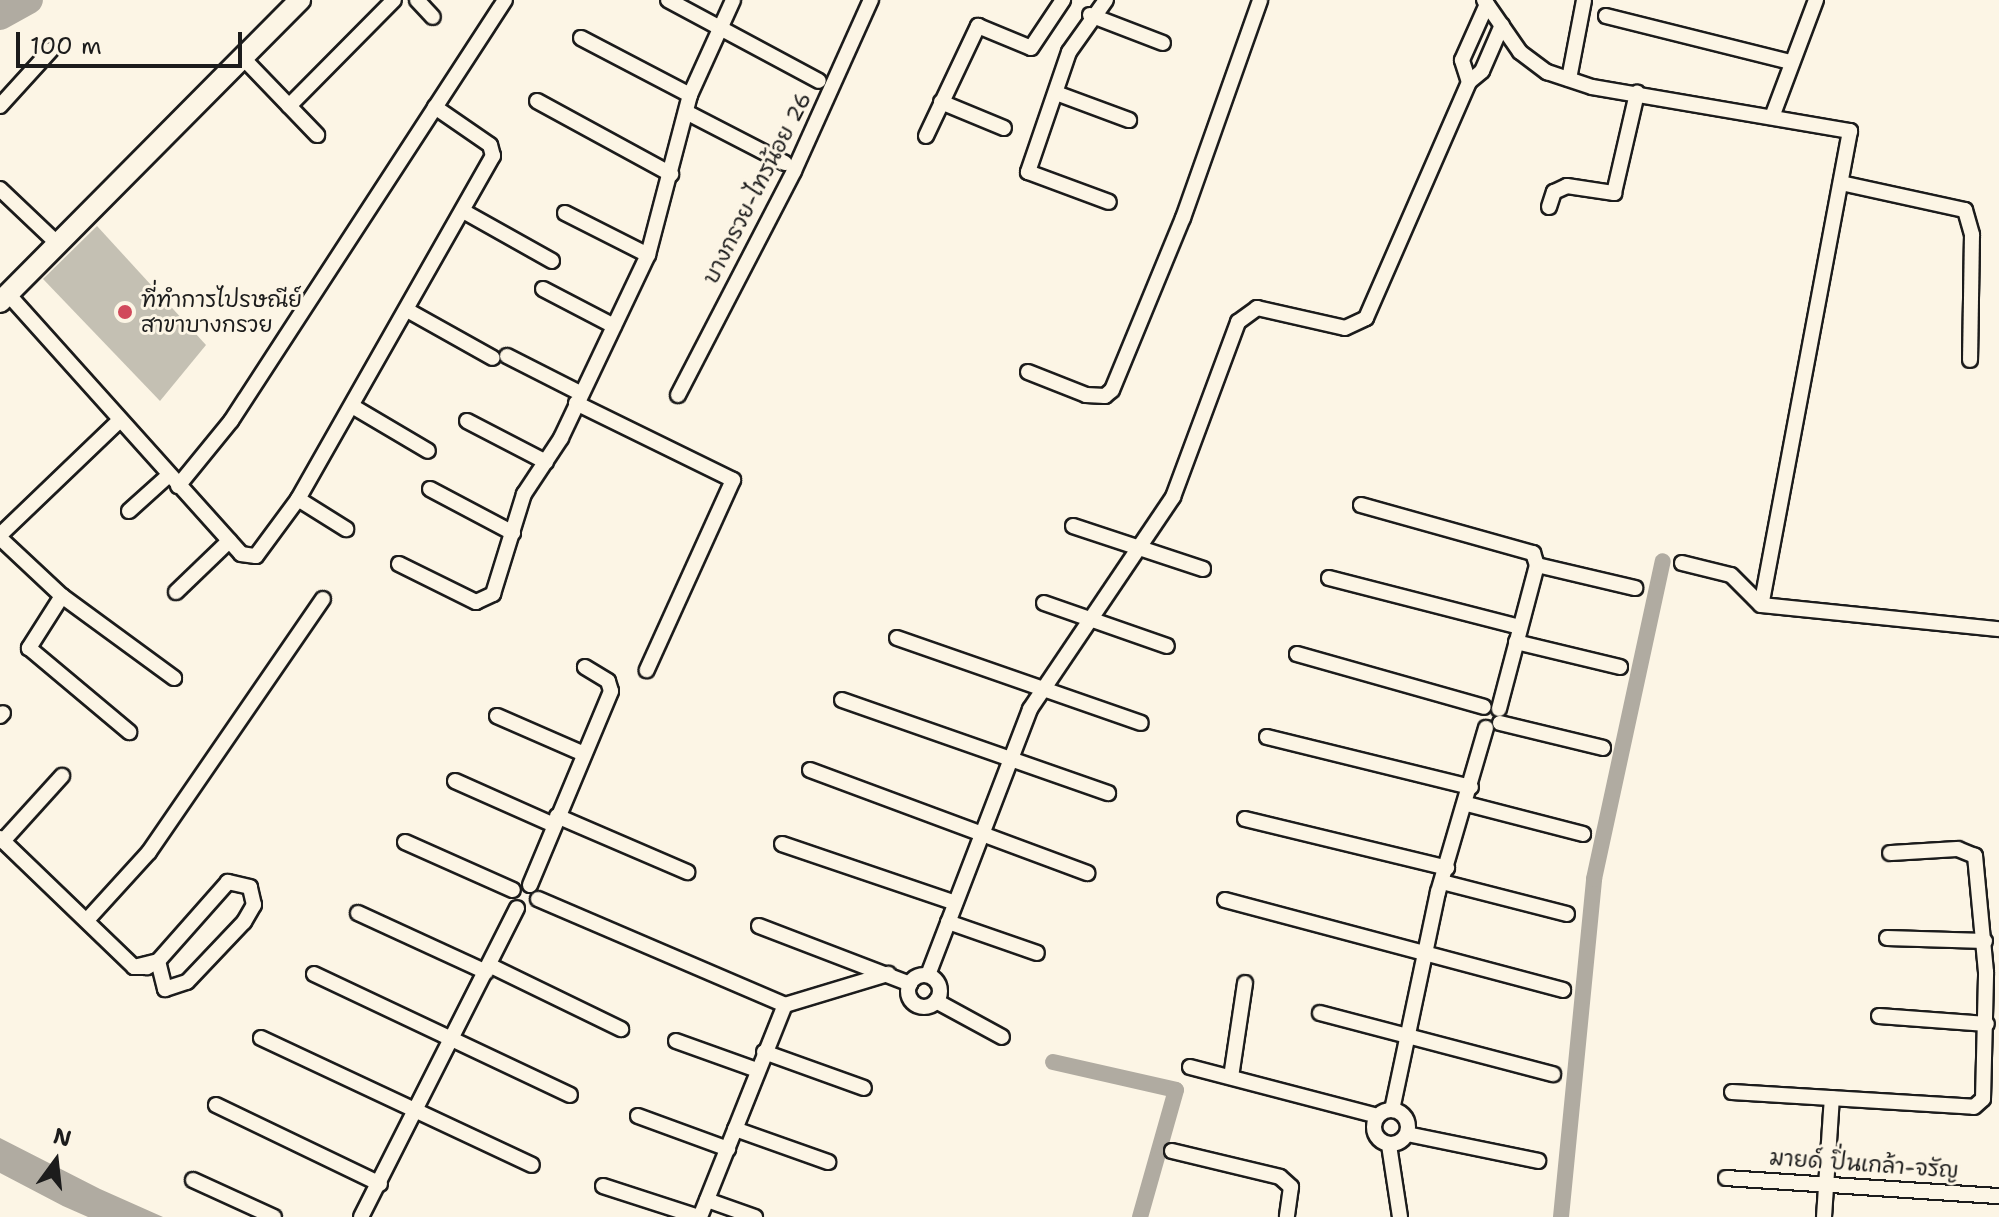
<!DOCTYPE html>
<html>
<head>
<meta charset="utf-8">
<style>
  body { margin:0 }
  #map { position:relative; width:1999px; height:1217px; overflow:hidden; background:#fcf5e5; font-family:"Shantell Sans","Playpen Sans Thai",sans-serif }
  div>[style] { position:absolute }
  .water>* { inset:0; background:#b0aba1 }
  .canal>* { height:16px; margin:-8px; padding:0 8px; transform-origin:8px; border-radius:8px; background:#b0aba1 }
  .river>* { height:28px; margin:-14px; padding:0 14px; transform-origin:14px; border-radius:14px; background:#b0aba1 }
  .building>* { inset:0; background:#c4c0b3 }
  .roads { filter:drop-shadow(2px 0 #1c1c1c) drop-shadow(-2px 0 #1c1c1c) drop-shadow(0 2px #1c1c1c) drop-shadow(0 -2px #1c1c1c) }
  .minor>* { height:14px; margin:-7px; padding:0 7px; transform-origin:7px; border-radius:7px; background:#fcf5e5 }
  .minor>.ring { margin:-7px; padding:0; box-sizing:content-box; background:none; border:14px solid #fcf5e5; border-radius:50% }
  .secondary>* { height:20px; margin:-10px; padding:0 10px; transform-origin:10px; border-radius:10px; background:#fcf5e5 }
  .dots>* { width:22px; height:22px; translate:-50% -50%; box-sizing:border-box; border:4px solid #fcf5e5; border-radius:50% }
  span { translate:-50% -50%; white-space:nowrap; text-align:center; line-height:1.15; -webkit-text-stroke:6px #fcf5e5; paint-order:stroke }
  .street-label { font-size:22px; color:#1c1c1c }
  .poi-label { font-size:22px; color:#1c1c1c }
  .left { translate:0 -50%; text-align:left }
  .north { position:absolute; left:16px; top:1121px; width:80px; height:80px; -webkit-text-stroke:6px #fcf5e5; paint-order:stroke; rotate:15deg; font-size:22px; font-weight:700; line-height:32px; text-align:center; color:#1c1c1c }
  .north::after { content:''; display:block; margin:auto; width:28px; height:36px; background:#1c1c1c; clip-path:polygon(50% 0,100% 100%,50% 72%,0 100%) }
  .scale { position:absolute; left:16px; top:32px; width:226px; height:36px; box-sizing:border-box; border:4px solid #1c1c1c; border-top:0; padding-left:10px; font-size:24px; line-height:28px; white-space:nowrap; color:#1c1c1c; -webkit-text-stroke:6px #fcf5e5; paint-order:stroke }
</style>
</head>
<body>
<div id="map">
  <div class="water">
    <div style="clip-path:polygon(0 1138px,100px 1189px,163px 1217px,88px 1217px,63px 1206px,0 1173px)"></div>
  </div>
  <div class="canal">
    <div style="left:1053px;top:1062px;width:126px;rotate:12.8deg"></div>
    <div style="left:1176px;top:1090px;width:132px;rotate:105.8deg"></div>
    <div style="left:1561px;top:1217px;width:340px;rotate:-84.4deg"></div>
    <div style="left:1594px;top:879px;width:325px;rotate:-77.8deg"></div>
  </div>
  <div class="river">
    <div style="left:0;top:16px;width:33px;rotate:-29deg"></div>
  </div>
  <div class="building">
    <div style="clip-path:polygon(97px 226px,206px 345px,160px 401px,43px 279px)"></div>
  </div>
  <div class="roads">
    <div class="minor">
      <div style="left:417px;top:0;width:23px;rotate:47deg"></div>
      <div style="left:668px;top:0;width:171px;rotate:28.2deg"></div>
      <div style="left:1106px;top:0;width:64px;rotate:125.4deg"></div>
      <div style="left:1069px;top:52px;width:127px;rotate:108.9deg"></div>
      <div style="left:1028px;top:172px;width:86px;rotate:20.3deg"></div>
      <div style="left:1484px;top:0;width:63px;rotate:55.3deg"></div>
      <div style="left:1520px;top:52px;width:34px;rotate:37deg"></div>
      <div style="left:1547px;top:72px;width:47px;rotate:18.4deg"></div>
      <div style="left:1592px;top:87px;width:262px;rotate:9.7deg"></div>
      <div style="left:1850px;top:131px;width:482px;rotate:100.6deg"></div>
      <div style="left:1090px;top:15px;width:78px;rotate:21deg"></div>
      <div style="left:1606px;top:16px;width:191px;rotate:14deg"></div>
      <div style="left:581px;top:38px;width:123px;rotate:27.6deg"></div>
      <div style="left:243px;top:58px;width:107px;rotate:46.1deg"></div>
      <div style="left:1569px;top:79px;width:80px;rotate:-79.2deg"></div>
      <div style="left:1469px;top:82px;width:23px;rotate:-108deg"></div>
      <div style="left:1462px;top:60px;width:61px;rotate:-65.9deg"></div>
      <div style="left:1056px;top:93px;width:78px;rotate:20.3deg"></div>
      <div style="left:537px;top:101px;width:153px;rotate:28.6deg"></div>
      <div style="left:941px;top:102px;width:68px;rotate:22.4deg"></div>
      <div style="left:0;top:106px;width:76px;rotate:-47.7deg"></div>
      <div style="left:289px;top:106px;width:149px;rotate:-45.3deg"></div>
      <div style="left:688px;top:113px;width:109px;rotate:27.3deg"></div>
      <div style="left:1772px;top:117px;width:125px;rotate:-69.4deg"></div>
      <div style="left:926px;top:136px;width:122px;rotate:-64.7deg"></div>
      <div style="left:978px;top:26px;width:57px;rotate:22.5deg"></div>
      <div style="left:1031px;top:48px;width:58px;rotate:-56.3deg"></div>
      <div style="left:1841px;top:183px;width:127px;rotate:12.3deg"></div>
      <div style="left:1965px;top:210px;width:26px;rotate:74deg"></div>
      <div style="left:1972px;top:235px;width:125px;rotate:90.9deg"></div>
      <div style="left:0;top:189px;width:81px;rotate:43.5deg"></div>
      <div style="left:1549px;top:207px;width:16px;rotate:-72deg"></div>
      <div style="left:1554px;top:192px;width:14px;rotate:-25deg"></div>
      <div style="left:1567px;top:186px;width:48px;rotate:8.5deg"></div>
      <div style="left:1614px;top:193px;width:103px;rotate:-77deg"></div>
      <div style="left:463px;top:211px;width:102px;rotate:29.3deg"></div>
      <div style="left:565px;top:213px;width:93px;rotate:26.8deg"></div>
      <div style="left:543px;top:289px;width:80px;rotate:27.5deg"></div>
      <div style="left:8px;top:294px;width:349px;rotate:48.1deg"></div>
      <div style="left:241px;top:554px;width:15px;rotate:8deg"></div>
      <div style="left:256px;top:556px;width:71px;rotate:-53.6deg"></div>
      <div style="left:298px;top:499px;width:395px;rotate:-60.4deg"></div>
      <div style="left:493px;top:156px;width:11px;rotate:-105deg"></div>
      <div style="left:490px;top:145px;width:67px;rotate:-145.4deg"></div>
      <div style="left:407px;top:310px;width:98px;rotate:29.2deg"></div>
      <div style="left:507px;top:356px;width:82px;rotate:26.9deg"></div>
      <div style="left:1028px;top:372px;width:62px;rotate:21.6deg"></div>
      <div style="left:1086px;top:395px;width:19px;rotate:3deg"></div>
      <div style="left:1105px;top:396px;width:9px;rotate:-41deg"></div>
      <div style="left:1112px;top:390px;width:186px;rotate:-67.6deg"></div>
      <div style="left:1183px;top:218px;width:231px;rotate:-70.5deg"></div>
      <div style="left:678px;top:395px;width:252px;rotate:-62.6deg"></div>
      <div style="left:794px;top:171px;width:188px;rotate:-65.8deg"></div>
      <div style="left:576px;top:403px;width:175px;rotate:26.1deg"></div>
      <div style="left:733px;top:480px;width:209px;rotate:114.4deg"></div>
      <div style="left:352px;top:406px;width:88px;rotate:30.6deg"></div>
      <div style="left:467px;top:421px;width:89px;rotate:27.4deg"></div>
      <div style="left:178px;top:486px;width:84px;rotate:-50.8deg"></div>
      <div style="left:231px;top:421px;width:502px;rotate:-56.94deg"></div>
      <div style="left:430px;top:489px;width:94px;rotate:27.9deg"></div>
      <div style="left:298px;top:499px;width:57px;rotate:32deg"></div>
      <div style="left:1361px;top:505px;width:179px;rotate:15.6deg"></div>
      <div style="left:1533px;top:553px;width:13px;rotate:72deg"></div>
      <div style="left:1537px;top:565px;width:149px;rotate:104.8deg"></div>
      <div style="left:129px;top:511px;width:54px;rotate:-42deg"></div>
      <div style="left:1073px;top:526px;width:137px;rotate:18.3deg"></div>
      <div style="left:0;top:535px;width:166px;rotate:-43.8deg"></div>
      <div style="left:0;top:538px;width:85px;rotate:43.1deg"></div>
      <div style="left:62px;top:596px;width:139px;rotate:36.2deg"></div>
      <div style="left:1682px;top:563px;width:50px;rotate:13.8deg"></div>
      <div style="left:1731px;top:575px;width:42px;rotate:45deg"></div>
      <div style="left:1761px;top:605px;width:239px;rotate:5.8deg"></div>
      <div style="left:399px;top:564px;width:86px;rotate:26.3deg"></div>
      <div style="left:476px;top:602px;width:19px;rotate:-25deg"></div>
      <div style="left:493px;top:594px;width:105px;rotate:-72.8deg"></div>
      <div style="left:524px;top:494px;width:67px;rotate:-56.5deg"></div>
      <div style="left:561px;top:438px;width:203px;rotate:-64.6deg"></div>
      <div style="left:648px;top:255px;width:165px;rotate:-75.3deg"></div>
      <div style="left:690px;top:95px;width:104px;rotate:-65.6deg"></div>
      <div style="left:1537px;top:565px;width:101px;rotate:13.2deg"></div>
      <div style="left:1329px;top:578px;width:197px;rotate:14.4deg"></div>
      <div style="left:176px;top:592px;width:74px;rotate:-43.9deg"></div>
      <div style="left:62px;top:596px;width:62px;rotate:122.4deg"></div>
      <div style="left:29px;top:648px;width:131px;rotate:40deg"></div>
      <div style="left:1044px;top:603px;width:130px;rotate:19.3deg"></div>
      <div style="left:897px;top:638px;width:258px;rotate:19.2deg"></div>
      <div style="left:1516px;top:642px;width:107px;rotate:13.5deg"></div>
      <div style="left:1297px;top:654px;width:194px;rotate:15.8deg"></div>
      <div style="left:842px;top:700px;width:282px;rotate:19.3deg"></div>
      <div style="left:0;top:716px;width:4px;rotate:-45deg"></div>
      <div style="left:497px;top:716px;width:95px;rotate:23.6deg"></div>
      <div style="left:1500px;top:723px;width:106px;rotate:13.6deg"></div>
      <div style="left:1267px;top:737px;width:210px;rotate:13.8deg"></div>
      <div style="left:810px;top:770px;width:296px;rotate:20.4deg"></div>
      <div style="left:455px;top:781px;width:108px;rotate:24deg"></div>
      <div style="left:1467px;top:804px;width:120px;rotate:14.5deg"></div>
      <div style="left:557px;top:816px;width:142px;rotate:23.3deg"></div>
      <div style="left:1245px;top:819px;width:208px;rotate:13.6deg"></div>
      <div style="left:0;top:838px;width:186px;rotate:43.9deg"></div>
      <div style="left:134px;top:967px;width:25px;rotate:-14deg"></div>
      <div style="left:158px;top:961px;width:29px;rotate:76deg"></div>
      <div style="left:165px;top:989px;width:23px;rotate:-18deg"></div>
      <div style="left:187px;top:982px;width:83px;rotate:-46.5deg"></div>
      <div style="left:244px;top:922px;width:20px;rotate:-60deg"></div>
      <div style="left:254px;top:905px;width:18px;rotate:-103deg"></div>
      <div style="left:250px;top:887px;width:23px;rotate:-167deg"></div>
      <div style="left:228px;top:882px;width:106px;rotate:131.5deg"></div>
      <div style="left:158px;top:961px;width:13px;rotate:151deg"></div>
      <div style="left:147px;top:967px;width:13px;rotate:180deg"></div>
      <div style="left:3px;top:841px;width:88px;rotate:-47.8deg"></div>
      <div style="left:405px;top:842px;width:118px;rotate:24deg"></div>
      <div style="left:782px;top:844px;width:183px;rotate:18.8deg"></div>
      <div style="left:1442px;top:882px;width:129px;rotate:14.4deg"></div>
      <div style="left:530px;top:885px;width:210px;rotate:-67.3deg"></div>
      <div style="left:611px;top:691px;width:10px;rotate:-107deg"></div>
      <div style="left:608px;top:681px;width:27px;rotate:-149deg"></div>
      <div style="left:538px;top:899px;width:269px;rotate:23.2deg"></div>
      <div style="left:1225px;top:900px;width:350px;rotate:14.9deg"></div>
      <div style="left:358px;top:913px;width:141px;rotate:24.7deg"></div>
      <div style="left:88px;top:919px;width:91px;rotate:-47.7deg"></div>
      <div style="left:149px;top:852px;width:307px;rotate:-55.5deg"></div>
      <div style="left:948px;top:922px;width:94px;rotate:19.2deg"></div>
      <div style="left:759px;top:926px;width:162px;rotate:21deg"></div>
      <div style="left:1887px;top:938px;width:98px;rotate:1.8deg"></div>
      <div style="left:489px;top:965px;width:147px;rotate:25.9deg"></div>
      <div style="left:314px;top:974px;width:283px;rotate:25.3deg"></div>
      <div style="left:928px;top:975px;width:285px;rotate:-69deg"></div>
      <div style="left:1030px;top:709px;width:256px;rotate:-56deg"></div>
      <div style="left:1173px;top:497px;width:187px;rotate:-69.6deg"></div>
      <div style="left:1238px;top:322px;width:24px;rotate:-36deg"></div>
      <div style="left:1257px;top:308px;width:90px;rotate:12.8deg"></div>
      <div style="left:1345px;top:328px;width:23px;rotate:-25deg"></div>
      <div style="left:1366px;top:318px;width:257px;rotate:-66.4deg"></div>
      <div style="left:1469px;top:82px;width:17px;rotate:-40deg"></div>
      <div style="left:1482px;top:71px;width:50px;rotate:-66.5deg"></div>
      <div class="ring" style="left:908px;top:975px;width:18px;height:18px"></div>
      <div style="left:936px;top:1001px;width:75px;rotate:28.6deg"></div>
      <div style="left:1320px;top:1013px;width:241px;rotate:14.7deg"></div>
      <div style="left:1879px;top:1016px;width:108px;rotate:4.2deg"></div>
      <div style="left:261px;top:1038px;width:299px;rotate:25.1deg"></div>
      <div style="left:676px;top:1041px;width:86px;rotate:19.7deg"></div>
      <div style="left:764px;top:1052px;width:106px;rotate:19.8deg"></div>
      <div style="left:1190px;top:1067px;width:194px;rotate:14.6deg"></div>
      <div style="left:1231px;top:1077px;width:95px;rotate:-81.5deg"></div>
      <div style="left:1732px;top:1092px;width:242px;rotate:3.5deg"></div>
      <div style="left:1974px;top:1107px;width:12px;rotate:-42deg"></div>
      <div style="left:1983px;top:1099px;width:127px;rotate:-88.6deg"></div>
      <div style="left:1986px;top:972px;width:117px;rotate:-95.4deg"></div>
      <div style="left:1975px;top:856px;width:18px;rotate:-158deg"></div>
      <div style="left:1958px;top:849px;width:68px;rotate:176.6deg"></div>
      <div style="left:216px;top:1105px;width:182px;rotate:25.7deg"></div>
      <div class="ring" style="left:1374px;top:1110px;width:20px;height:20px"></div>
      <div style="left:1392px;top:1110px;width:223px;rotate:-78.1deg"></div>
      <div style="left:1438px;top:892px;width:171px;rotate:-73.7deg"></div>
      <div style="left:638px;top:1116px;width:96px;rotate:20.1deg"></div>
      <div style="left:735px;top:1129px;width:99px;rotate:19.5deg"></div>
      <div style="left:1407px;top:1134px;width:134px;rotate:11.6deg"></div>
      <div style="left:1389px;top:1145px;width:73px;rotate:81.3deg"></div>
      <div style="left:1172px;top:1151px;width:111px;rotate:13.5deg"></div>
      <div style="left:1280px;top:1177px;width:15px;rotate:42deg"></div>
      <div style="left:1291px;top:1187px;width:30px;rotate:98deg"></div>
      <div style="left:1726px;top:1178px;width:274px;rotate:3.8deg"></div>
      <div style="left:193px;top:1180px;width:89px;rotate:24.6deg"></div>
      <div style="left:603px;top:1186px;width:101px;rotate:17.9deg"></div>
      <div style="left:707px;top:1200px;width:51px;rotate:19.5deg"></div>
      <div style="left:361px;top:1217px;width:346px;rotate:-63.2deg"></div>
      <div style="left:700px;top:1217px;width:228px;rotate:-68.2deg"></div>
      <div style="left:785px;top:1005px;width:108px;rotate:-16.8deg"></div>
      <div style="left:1824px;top:1217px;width:119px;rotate:-86.2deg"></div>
    </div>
    <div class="secondary">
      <div style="left:0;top:302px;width:426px;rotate:-45.2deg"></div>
    </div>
  </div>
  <div class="dots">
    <div style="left:125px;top:312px;background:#d1495b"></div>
  </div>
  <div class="street-label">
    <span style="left:757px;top:188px;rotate:-63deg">บางกรวย-ไทรน้อย 26</span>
    <span style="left:1864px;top:1164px;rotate:4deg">มายด์ ปิ่นเกล้า-จรัญ</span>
  </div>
  <div class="poi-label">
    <span class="left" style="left:141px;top:312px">ที่ทำการไปรษณีย์<br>สาขาบางกรวย</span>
  </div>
  <div class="north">N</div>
  <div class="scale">100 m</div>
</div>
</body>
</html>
